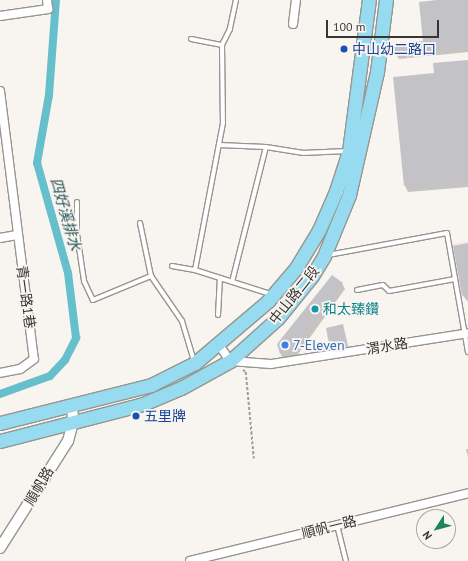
<!DOCTYPE html>
<html>
<head>
<meta charset="utf-8">
<style>
  body { margin:0 }
  #map { position:relative; width:468px; height:561px; overflow:hidden; background:#f8f5f0; font-family:"PT Sans","Noto Sans TC",sans-serif }
  div>[style] { position:absolute }
  .education>* { inset:0; background:#fbe6e4 }
  .shadow>* { inset:0; background:#0003 }
  .canal>* { height:8px; margin:-4px; padding:0 4px; transform-origin:4px; border-radius:4px; background:#66c0cc }
  .building>* { inset:0; background:#c2c2c7 }
  .path>* { height:1.5px; margin-top:-0.75px; transform-origin:0; background:repeating-linear-gradient(90deg,#9f9d99 0 3px,transparent 0 5px) }
  .roads { filter:drop-shadow(1px 0 #979590) drop-shadow(-1px 0 #979590) drop-shadow(0 1px #979590) drop-shadow(0 -1px #979590) }
  .service>* { height:4px; margin:-2px; padding:0 2px; transform-origin:2px; border-radius:2px; background:#fff }
  .minor>* { height:8px; margin:-4px; padding:0 4px; transform-origin:4px; border-radius:4px; background:#fff }
  .tertiary>* { height:10px; margin:-5px; padding:0 5px; transform-origin:5px; border-radius:5px; background:#fff }
  .primary>* { height:13px; margin:-6.5px; padding:0 6.5px; transform-origin:6.5px; border-radius:6.5px; background:#96dbef }
  .dots>* { width:11px; height:11px; translate:-50% -50%; box-sizing:border-box; border:2px solid #f8f5f0; border-radius:50% }
  span { translate:-50% -50%; white-space:nowrap; text-align:center; line-height:1.15; -webkit-text-stroke:3.5px #f8f5f0; paint-order:stroke }
  .transit-label { font-size:14px; color:#164399 }
  .left { translate:0 -50%; text-align:left }
  .street-label { font-size:14px; color:#373634 }
  .culture-label { font-size:14px; color:#0d838f }
  .shop-label { font-size:14px; color:#366cbe }
  .water-label { font-size:15px; color:#265055; font-style:italic }
  .north { position:absolute; left:416px; top:509px; width:40px; height:40px; box-sizing:border-box; background:#f8f5f0; border:1px solid #aba9a5; border-radius:50%; rotate:234deg; font-size:11px; font-weight:700; line-height:16px; text-align:center; color:#373634 }
  .north::after { content:''; display:block; margin:auto; width:14px; height:18px; background:#1d845f; clip-path:polygon(50% 0,100% 100%,50% 72%,0 100%) }
  .scale { position:absolute; left:326px; top:20px; width:113px; height:18px; box-sizing:border-box; border:2px solid #373634; border-top:0; padding-left:5px; font-size:12px; line-height:14px; white-space:nowrap; color:#373634; -webkit-text-stroke:3px #f8f5f0; paint-order:stroke }
</style>
</head>
<body>
<div id="map">
  <div class="education">
    <div style="clip-path:polygon(468px 241px,468px 300px,459px 295px,451px 244px)"></div>
  </div>
  <div class="shadow">
    <div style="clip-path:polygon(449px 0,468px 0,468px 52px,399px 59px,395px 53px,424px 42px)"></div>
    <div style="clip-path:polygon(468px 61px,468px 187px,408px 192px,405px 186px,394px 78px,435px 74px)"></div>
    <div style="clip-path:polygon(468px 244px,468px 302px,463px 295px)"></div>
    <div style="clip-path:polygon(342px 283px,345px 289px,293px 361px,282px 357px,278px 344px)"></div>
    <div style="clip-path:polygon(342px 325px,349px 351px,334px 353px,331px 349px)"></div>
    <div style="clip-path:polygon(466px 449px,468px 449px,468px 457px)"></div>
  </div>
  <div class="canal">
    <div style="left:0;top:394px;width:53px;rotate:-19.8deg"></div>
    <div style="left:50px;top:376px;width:22px;rotate:-47deg"></div>
    <div style="left:65px;top:360px;width:25px;rotate:-63deg"></div>
    <div style="left:76px;top:338px;width:65px;rotate:-97deg"></div>
    <div style="left:68px;top:273px;width:114px;rotate:-105.7deg"></div>
    <div style="left:37px;top:163px;width:69px;rotate:-80deg"></div>
    <div style="left:49px;top:95px;width:95px;rotate:-85.8deg"></div>
  </div>
  <div class="building">
    <div style="clip-path:polygon(437px 0,468px 0,468px 46px,394px 53px,393px 45px,423px 41px,419px 2px)"></div>
    <div style="clip-path:polygon(468px 60px,468px 181px,404px 186px,393px 77px,434px 73px,433px 63px)"></div>
    <div style="clip-path:polygon(468px 243px,468px 298px,462px 295px,453px 246px)"></div>
    <div style="clip-path:polygon(332px 275px,343px 283px,334px 296px,295px 346px,290px 356px,280px 354px,277px 344px)"></div>
    <div style="clip-path:polygon(343px 324px,348px 346px,330px 349px,326px 328px)"></div>
  </div>
  <div class="path">
    <div style="left:243px;top:370px;width:4px;rotate:34deg"></div>
    <div style="left:246px;top:372px;width:87px;rotate:84.7deg"></div>
  </div>
  <div class="roads">
    <div class="service">
      <div style="left:236px;top:0;width:30px;rotate:102deg"></div>
      <div style="left:230px;top:29px;width:18px;rotate:117deg"></div>
      <div style="left:222px;top:45px;width:78px;rotate:89.3deg"></div>
      <div style="left:223px;top:123px;width:150px;rotate:100.8deg"></div>
      <div style="left:195px;top:270px;width:79px;rotate:17.7deg"></div>
      <div style="left:191px;top:39px;width:32px;rotate:11deg"></div>
      <div style="left:219px;top:145px;width:47px;rotate:2.4deg"></div>
      <div style="left:266px;top:147px;width:38px;rotate:9deg"></div>
      <div style="left:304px;top:153px;width:42px;rotate:-2.7deg"></div>
      <div style="left:77px;top:202px;width:32px;rotate:90deg"></div>
      <div style="left:77px;top:234px;width:48px;rotate:81.5deg"></div>
      <div style="left:84px;top:281px;width:21px;rotate:65deg"></div>
      <div style="left:93px;top:300px;width:63px;rotate:-22.5deg"></div>
      <div style="left:140px;top:223px;width:54px;rotate:78.3deg"></div>
      <div style="left:151px;top:276px;width:55px;rotate:55.4deg"></div>
      <div style="left:182px;top:321px;width:42px;rotate:73.3deg"></div>
      <div style="left:328px;top:255px;width:121px;rotate:-10.5deg"></div>
      <div style="left:447px;top:233px;width:121px;rotate:80deg"></div>
      <div style="left:172px;top:266px;width:23px;rotate:10deg"></div>
      <div style="left:232px;top:282px;width:139px;rotate:-75.9deg"></div>
      <div style="left:357px;top:290px;width:26px;rotate:-11deg"></div>
      <div style="left:383px;top:285px;width:8px;rotate:45deg"></div>
      <div style="left:389px;top:291px;width:67px;rotate:-10.3deg"></div>
      <div style="left:218px;top:315px;width:37px;rotate:-87deg"></div>
      <div style="left:337px;top:525px;width:37px;rotate:76deg"></div>
    </div>
    <div class="minor">
      <div style="left:0;top:16px;width:49px;rotate:-8.3deg"></div>
      <div style="left:48px;top:9px;width:9px;rotate:-96deg"></div>
      <div style="left:293px;top:24px;width:24px;rotate:-83deg"></div>
      <div style="left:0;top:91px;width:270px;rotate:82.8deg"></div>
      <div style="left:34px;top:359px;width:17px;rotate:144deg"></div>
      <div style="left:20px;top:369px;width:20px;rotate:169deg"></div>
      <div style="left:0;top:238px;width:17px;rotate:-10deg"></div>
      <div style="left:219px;top:345px;width:19px;rotate:55deg"></div>
      <div style="left:230px;top:361px;width:41px;rotate:4.2deg"></div>
      <div style="left:271px;top:364px;width:199px;rotate:-8.9deg"></div>
      <div style="left:190px;top:561px;width:286px;rotate:-13.7deg"></div>
    </div>
    <div class="tertiary">
      <div style="left:0;top:548px;width:127px;rotate:-57.6deg"></div>
      <div style="left:68px;top:441px;width:20px;rotate:-75deg"></div>
      <div style="left:73px;top:422px;width:17px;rotate:-93deg"></div>
    </div>
    <div class="primary">
      <div style="left:0;top:423px;width:156px;rotate:-14.1deg"></div>
      <div style="left:151px;top:385px;width:49px;rotate:-26.6deg"></div>
      <div style="left:195px;top:363px;width:96px;rotate:-40.3deg"></div>
      <div style="left:268px;top:301px;width:43px;rotate:-49.7deg"></div>
      <div style="left:296px;top:268px;width:44px;rotate:-58.8deg"></div>
      <div style="left:319px;top:230px;width:43px;rotate:-66.4deg"></div>
      <div style="left:336px;top:191px;width:42px;rotate:-72deg"></div>
      <div style="left:349px;top:151px;width:152px;rotate:-82.5deg"></div>
      <div style="left:0;top:441px;width:148px;rotate:-14.5deg"></div>
      <div style="left:143px;top:404px;width:41px;rotate:-22.8deg"></div>
      <div style="left:181px;top:388px;width:56px;rotate:-28.9deg"></div>
      <div style="left:230px;top:361px;width:64px;rotate:-41.9deg"></div>
      <div style="left:278px;top:318px;width:54px;rotate:-51deg"></div>
      <div style="left:312px;top:276px;width:23px;rotate:-59deg"></div>
      <div style="left:324px;top:256px;width:66px;rotate:-67.7deg"></div>
      <div style="left:349px;top:195px;width:126px;rotate:-77.2deg"></div>
      <div style="left:377px;top:72px;width:73px;rotate:-82.9deg"></div>
    </div>
  </div>
  <div class="dots">
    <div style="left:344px;top:49px;background:#1a4fb4"></div>
    <div style="left:315px;top:309px;background:#0f9aa8"></div>
    <div style="left:285px;top:345px;background:#3f7fe0"></div>
    <div style="left:136px;top:416px;background:#1a4fb4"></div>
  </div>
  <div class="transit-label">
    <span class="left" style="left:352px;top:49px">中山幼二路口</span>
    <span class="left" style="left:144px;top:416px">五里牌</span>
  </div>
  <div class="street-label">
    <span style="left:294px;top:295px;rotate:-51deg">中山路二段</span>
    <span style="left:26px;top:297px;rotate:82deg">青一路1巷</span>
    <span style="left:387px;top:346px;rotate:-9deg">渭水路</span>
    <span style="left:39px;top:486px;rotate:-59deg">順帆路</span>
    <span style="left:329px;top:527px;rotate:-14deg">順帆一路</span>
  </div>
  <div class="culture-label">
    <span class="left" style="left:323px;top:309px">和太臻鑽</span>
  </div>
  <div class="shop-label">
    <span class="left" style="left:293px;top:345px">7-Eleven</span>
  </div>
  <div class="water-label">
    <span style="left:66px;top:214px;rotate:74deg">四好溪排水</span>
  </div>
  <div class="north">N</div>
  <div class="scale">100 m</div>
</div>
</body>
</html>
